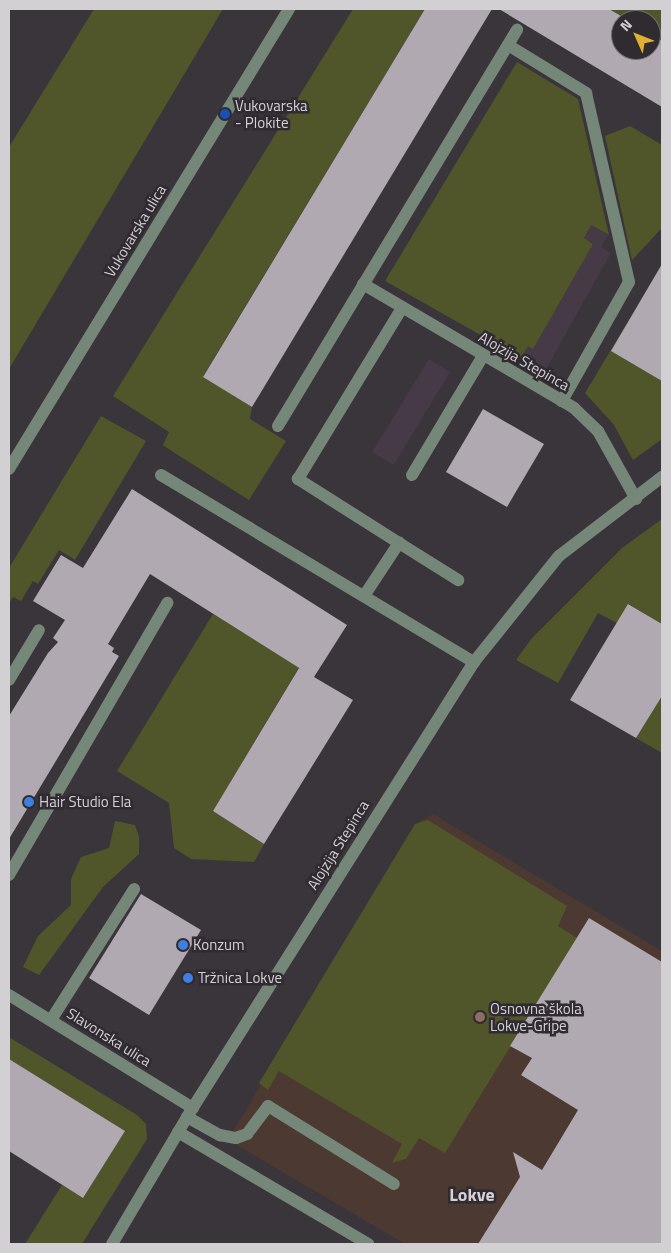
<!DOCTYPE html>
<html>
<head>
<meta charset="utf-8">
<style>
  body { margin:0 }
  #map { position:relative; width:671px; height:1253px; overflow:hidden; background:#3a343b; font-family:"Titillium Web",sans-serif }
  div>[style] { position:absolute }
  .built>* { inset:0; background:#453a46 }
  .education>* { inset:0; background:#4c3931 }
  .green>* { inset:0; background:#51552a }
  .building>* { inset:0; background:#b0a9b1 }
  .minor>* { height:12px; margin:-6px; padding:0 6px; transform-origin:6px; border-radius:6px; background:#758778 }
  .dots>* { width:14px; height:14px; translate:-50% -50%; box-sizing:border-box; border:2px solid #302a31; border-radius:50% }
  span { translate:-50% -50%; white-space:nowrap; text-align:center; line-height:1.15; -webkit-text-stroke:5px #302a31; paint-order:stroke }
  .poi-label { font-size:15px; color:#d3d0d4 }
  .left { translate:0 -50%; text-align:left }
  .street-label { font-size:15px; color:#d3d0d4 }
  .quarter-label { font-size:18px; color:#d7d0d8; font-weight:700 }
  .frame { position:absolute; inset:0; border:10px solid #d3d0d4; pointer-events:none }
  .north { position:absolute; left:611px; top:10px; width:50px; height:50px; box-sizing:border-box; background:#302a31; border:1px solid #716c72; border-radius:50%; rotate:314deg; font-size:14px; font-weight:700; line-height:20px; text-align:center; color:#d3d0d4 }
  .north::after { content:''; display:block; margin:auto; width:18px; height:22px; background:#dfb033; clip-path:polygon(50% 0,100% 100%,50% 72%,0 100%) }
</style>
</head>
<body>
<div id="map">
  <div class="built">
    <div style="clip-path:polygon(591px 225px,608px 235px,601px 247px,611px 253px,545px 371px,521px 358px,527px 345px,533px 348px,593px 243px,583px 238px)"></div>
    <div style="clip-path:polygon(429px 359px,450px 372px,394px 465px,372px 452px)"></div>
  </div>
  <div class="education">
    <div style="clip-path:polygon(433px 814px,662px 951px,662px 1244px,405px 1244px,228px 1140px,415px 824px)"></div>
  </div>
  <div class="green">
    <div style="clip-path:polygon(94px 9px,223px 9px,9px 369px,9px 147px)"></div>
    <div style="clip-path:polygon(353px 9px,425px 9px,203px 376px,252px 407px,250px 419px,286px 441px,249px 500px,170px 450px,163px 445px,169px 432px,113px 396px)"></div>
    <div style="clip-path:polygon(609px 9px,662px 9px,662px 41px,651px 34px,651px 20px,628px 20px)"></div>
    <div style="clip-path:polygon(517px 62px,578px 99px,609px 235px,591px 225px,584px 238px,593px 244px,533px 349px,528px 346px,521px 358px,385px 281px)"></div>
    <div style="clip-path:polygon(630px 126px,662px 145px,662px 228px,632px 260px,605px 136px)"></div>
    <div style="clip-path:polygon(662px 265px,662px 439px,633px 460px,614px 425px,585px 393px)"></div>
    <div style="clip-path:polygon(101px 416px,146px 441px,75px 560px,59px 550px,38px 584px,33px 581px,21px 601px,13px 597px,9px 603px,9px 568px)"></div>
    <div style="clip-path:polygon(662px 519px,662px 624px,629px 604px,617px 623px,598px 613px,558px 683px,516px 660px,532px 638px,622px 548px)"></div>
    <div style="clip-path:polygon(213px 614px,299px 667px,213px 811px,264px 844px,254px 862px,191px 859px,174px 848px,169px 803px,117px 771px)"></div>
    <div style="clip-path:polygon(662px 696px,662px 753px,636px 738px)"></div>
    <div style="clip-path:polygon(428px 820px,567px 906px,558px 926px,577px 938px,445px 1153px,419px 1138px,406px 1159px,392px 1163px,402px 1144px,279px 1071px,268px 1090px,259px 1083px,415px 824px)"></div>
    <div style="clip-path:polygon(115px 821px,135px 825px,139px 837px,139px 854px,103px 887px,39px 975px,23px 967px,38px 936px,71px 905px,71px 879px,81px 857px,109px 848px)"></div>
    <div style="clip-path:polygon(9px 1037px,137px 1115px,146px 1124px,147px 1139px,82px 1244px,25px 1244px,62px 1185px,83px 1197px,125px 1131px,9px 1059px)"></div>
  </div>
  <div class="building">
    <div style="clip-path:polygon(425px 9px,492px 9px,252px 407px,203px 377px)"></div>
    <div style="clip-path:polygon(499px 9px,609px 9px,628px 20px,621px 20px,621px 50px,651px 50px,651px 34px,662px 41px,662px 107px)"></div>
    <div style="clip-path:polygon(662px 264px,662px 381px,611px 351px)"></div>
    <div style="clip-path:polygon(483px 409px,544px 444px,507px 507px,446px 472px)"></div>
    <div style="clip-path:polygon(132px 489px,347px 625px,314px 677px,353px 700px,264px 844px,213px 811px,299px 668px,304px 671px,150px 574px,108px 644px,114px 648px,112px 652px,119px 656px,9px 839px,9px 716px,48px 653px,58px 642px,53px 638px,65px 620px,33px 601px,61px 555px,83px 568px)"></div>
    <div style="clip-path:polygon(628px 604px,662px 624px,662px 696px,636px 738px,570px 700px)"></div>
    <div style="clip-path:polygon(141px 894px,201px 930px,149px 1015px,89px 978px)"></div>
    <div style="clip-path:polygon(589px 918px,662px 962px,662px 1244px,478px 1244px,520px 1177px,513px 1152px,542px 1170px,578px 1110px,521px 1075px,532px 1058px,510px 1046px)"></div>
    <div style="clip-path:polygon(9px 1059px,125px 1131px,83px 1198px,9px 1151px)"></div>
  </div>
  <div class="minor">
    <div style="left:508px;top:45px;width:92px;rotate:31.6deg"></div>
    <div style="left:586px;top:93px;width:194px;rotate:77.2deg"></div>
    <div style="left:629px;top:282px;width:137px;rotate:119.4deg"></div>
    <div style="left:363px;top:284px;width:245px;rotate:30.4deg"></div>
    <div style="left:574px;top:408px;width:33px;rotate:44deg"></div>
    <div style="left:598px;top:431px;width:78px;rotate:60.8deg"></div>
    <div style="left:278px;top:426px;width:463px;rotate:-58.9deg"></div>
    <div style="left:9px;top:469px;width:539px;rotate:-58.67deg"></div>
    <div style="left:161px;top:475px;width:365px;rotate:30.9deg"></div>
    <div style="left:412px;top:475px;width:139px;rotate:-59.2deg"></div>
    <div style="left:399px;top:543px;width:120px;rotate:-147.6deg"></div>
    <div style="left:298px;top:479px;width:200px;rotate:-58.7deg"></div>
    <div style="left:364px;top:596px;width:64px;rotate:-56.6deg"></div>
    <div style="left:399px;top:543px;width:70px;rotate:32.1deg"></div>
    <div style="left:9px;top:680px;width:58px;rotate:-59deg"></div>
    <div style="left:9px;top:875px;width:315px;rotate:-59.8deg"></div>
    <div style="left:9px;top:995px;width:216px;rotate:31.6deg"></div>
    <div style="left:51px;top:1020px;width:155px;rotate:-57.6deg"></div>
    <div style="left:187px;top:1117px;width:38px;rotate:29deg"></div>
    <div style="left:220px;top:1135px;width:16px;rotate:11deg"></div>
    <div style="left:236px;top:1138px;width:12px;rotate:-20deg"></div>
    <div style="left:247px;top:1134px;width:35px;rotate:-53deg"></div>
    <div style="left:268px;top:1106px;width:148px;rotate:31.8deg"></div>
    <div style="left:178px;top:1132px;width:221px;rotate:30.5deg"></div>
    <div style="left:112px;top:1244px;width:147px;rotate:-59.4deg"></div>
    <div style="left:187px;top:1117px;width:538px;rotate:-57.76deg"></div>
    <div style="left:474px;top:662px;width:136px;rotate:-51.3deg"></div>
    <div style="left:559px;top:556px;width:130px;rotate:-37.5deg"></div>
  </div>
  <div class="dots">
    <div style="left:225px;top:114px;background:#1a4fb4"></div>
    <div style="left:29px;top:802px;background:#3f7fe0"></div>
    <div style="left:183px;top:945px;background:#3f7fe0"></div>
    <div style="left:188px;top:978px;background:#3f7fe0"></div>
    <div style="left:480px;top:1017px;background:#8d6e63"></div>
  </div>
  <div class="poi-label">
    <span class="left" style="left:235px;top:114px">Vukovarska<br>- Plokite</span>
    <span class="left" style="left:39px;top:802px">Hair Studio Ela</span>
    <span class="left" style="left:193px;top:945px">Konzum</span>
    <span class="left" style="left:198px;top:978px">Tržnica Lokve</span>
    <span class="left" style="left:490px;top:1017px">Osnovna škola<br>Lokve-Gripe</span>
  </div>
  <div class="street-label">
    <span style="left:135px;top:231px;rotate:-59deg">Vukovarska ulica</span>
    <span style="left:524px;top:361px;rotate:30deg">Alojzija Stepinca</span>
    <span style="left:338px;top:845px;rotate:-58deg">Alojzija Stepinca</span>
    <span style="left:109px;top:1037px;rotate:32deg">Slavonska ulica</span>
  </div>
  <div class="quarter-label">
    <span style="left:472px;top:1195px">Lokve</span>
  </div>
  <div class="frame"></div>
  <div class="north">N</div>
</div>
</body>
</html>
